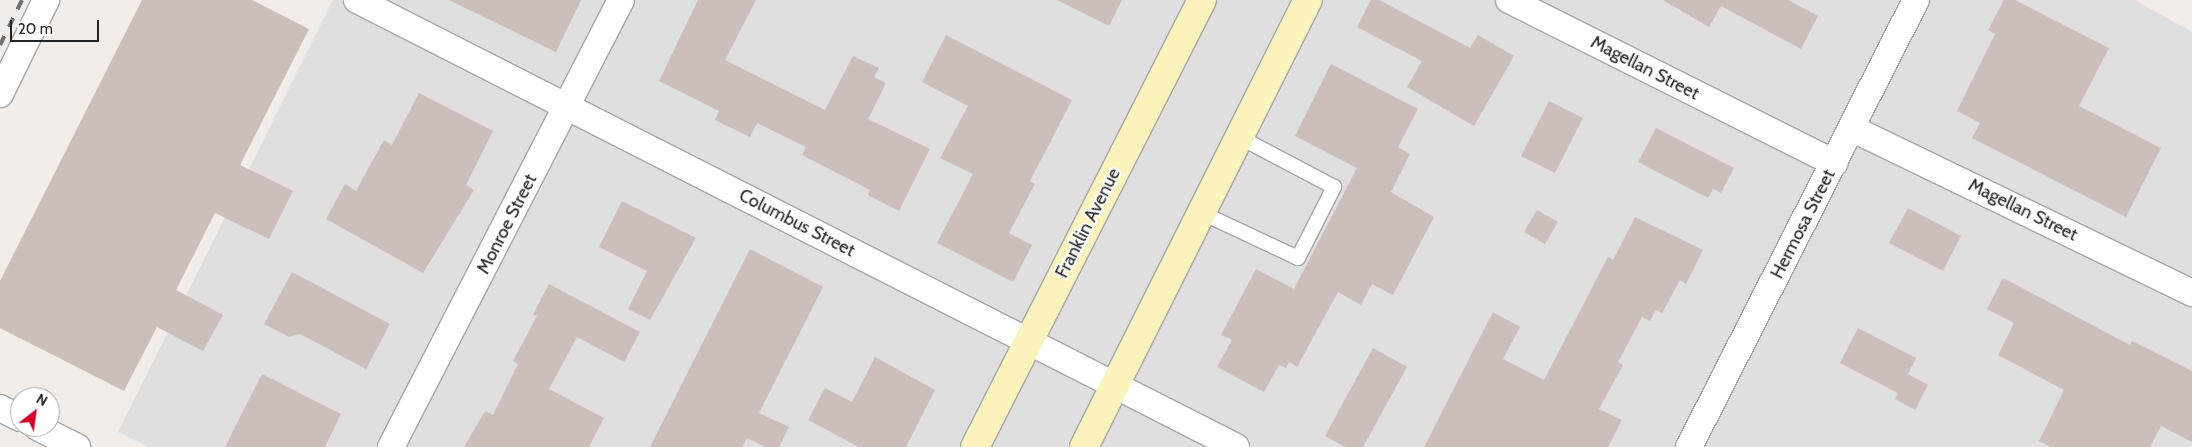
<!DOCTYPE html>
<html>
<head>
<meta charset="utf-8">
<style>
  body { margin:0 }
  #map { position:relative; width:2192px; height:447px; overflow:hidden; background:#f2ede8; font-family:Cabin,sans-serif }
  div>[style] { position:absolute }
  .residential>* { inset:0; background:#e0dfdf }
  .building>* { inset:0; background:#cbbebb }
  .roads { filter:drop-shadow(1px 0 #a6a6a6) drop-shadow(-1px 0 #a6a6a6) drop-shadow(0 1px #a6a6a6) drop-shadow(0 -1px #a6a6a6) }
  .service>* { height:14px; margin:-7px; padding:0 7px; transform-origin:7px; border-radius:7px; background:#fff }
  .minor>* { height:26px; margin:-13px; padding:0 13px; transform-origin:13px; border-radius:13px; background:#fff }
  .secondary>* { height:28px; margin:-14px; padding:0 14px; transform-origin:14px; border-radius:14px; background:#fcf3bc }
  .rail>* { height:4px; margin-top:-2px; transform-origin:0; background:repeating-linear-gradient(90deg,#707070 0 10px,transparent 0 20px) }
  span { translate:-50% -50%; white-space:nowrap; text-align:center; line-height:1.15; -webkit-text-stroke:4px #fff; paint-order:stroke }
  .street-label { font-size:18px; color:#222 }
  .north { position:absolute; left:10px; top:387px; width:50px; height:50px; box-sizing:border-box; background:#fff; border:1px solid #a7a7a7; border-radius:50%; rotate:30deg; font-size:14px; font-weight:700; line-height:20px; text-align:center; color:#222 }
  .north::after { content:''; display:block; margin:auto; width:18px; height:22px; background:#d4002a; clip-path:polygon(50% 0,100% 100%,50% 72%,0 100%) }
  .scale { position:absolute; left:10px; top:20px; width:89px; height:22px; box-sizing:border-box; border:2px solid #222; border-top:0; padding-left:6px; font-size:15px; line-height:18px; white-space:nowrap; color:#222; -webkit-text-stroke:4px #fff; paint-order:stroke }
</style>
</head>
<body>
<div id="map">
  <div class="residential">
    <div style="clip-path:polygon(333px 0,2135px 0,2192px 32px,2192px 447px,148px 447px,118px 432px)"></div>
  </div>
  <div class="building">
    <div style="clip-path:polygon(142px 0,252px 0,309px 29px,240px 165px,293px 191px,269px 239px,215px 213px,176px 290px,223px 315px,203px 351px,157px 327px,124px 391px,0 328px,0 281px)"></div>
    <div style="clip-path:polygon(449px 0,581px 0,556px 52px)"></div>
    <div style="clip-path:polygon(698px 0,756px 0,725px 60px,825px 110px,853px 56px,879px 68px,874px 77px,886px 83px,868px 119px,930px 149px,899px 211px,868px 195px,870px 190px,802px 155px,806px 147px,757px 123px,750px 137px,715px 120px,719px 111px,659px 81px)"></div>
    <div style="clip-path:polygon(1057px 0,1122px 0,1109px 26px)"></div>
    <div style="clip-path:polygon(1371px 0,1379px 0,1470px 48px,1478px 35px,1514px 56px,1474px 126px,1407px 87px,1422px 61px,1357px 27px)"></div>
    <div style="clip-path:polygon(1663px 0,1788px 0,1818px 16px,1801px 49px,1721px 6px,1709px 27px)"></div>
    <div style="clip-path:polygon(2004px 0,2015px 0,2109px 48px,2079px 106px,2161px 148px,2126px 217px,1972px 138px,1980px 123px,1957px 111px,1995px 34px,1988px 30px)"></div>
    <div style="clip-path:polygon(946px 35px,1072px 100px,1030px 181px,1035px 184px,1009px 233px,1032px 245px,1013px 282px,937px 243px,973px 174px,940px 158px,968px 106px,922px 82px)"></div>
    <div style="clip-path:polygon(1331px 64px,1418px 109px,1398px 147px,1410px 154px,1391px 192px,1434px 217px,1393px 295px,1372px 284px,1361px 305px,1338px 292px,1297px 367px,1289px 362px,1286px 368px,1279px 365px,1264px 392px,1217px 367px,1232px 340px,1221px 335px,1256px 269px,1294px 289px,1357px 168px,1295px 136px)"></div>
    <div style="clip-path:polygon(419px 93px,493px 131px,466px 185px,474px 190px,423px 273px,326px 219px,345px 184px,356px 191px,384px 140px,392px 145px)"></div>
    <div style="clip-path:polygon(1549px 101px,1583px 118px,1555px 173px,1521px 156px)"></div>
    <div style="clip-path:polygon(1656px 128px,1734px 168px,1721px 193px,1713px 189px,1708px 198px,1638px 162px)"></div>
    <div style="clip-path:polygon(622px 201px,696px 238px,650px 320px,628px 309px,647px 271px,599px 247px)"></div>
    <div style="clip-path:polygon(1908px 208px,1961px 236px,1943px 271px,1889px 243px)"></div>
    <div style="clip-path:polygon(1537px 210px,1558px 222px,1545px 244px,1524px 232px)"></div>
    <div style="clip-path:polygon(1635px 217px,1703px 250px,1686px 284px,1680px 280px,1662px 313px,1656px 310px,1650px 321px,1642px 317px,1618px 362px,1623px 365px,1599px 409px,1622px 420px,1608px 447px,1424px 447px,1493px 312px,1520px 327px,1503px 359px,1544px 380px,1608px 257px,1613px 260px)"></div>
    <div style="clip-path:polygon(750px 249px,823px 287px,759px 413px,789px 427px,779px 447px,765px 447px,747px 438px,742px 447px,650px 447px)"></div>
    <div style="clip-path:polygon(292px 272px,390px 324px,366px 369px,300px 334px,289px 337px,264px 324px)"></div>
    <div style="clip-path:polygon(2003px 278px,2130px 345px,2132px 341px,2192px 371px,2192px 442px,2161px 426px,2150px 447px,2051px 447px,2039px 441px,2064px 390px,1998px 355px,2014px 323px,1987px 309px)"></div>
    <div style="clip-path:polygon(549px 284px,640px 332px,624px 362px,577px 337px,549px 389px,604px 418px,589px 447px,464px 447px,485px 411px,493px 415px,518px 364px,513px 361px,537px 316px,533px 314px)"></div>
    <div style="clip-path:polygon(1858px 328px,1916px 358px,1908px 374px,1928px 385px,1915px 410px,1895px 399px,1898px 393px,1840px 363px)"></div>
    <div style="clip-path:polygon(1373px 348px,1407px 367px,1363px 447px,1345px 447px,1325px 436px)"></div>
    <div style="clip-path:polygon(875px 357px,935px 390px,906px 447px,859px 447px,808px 420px,825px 388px,852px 402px)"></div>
    <div style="clip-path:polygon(262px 374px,341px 414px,325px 447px,225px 447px)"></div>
  </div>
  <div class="roads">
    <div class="service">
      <div style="left:1202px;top:213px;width:106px;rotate:25.1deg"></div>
      <div style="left:1298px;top:258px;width:80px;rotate:-63.1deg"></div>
      <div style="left:1334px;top:187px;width:105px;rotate:-152.2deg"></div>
    </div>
    <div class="minor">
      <div style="left:357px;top:0;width:986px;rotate:26.95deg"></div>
      <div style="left:1509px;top:0;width:364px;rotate:26.6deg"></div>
      <div style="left:0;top:94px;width:105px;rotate:-63.9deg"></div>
      <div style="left:1853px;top:129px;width:377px;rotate:25.8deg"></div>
      <div style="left:0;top:408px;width:22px;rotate:27deg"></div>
      <div style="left:37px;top:427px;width:45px;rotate:26.6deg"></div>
      <div style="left:391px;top:447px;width:503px;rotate:-62.77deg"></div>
      <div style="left:1689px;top:447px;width:501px;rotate:-63.08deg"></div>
    </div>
    <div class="secondary">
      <div style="left:975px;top:447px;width:501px;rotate:-63.08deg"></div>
      <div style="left:1084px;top:447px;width:500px;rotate:-63.4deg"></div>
    </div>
  </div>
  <div class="rail">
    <div style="left:0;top:45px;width:50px;rotate:-63.9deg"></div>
  </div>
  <div class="street-label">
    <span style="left:1645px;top:68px;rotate:27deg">Magellan Street</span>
    <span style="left:2023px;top:210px;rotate:26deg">Magellan Street</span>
    <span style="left:797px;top:223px;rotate:27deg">Columbus Street</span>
    <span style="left:1088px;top:223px;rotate:-63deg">Franklin Avenue</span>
    <span style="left:507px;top:224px;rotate:-63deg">Monroe Street</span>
    <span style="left:1803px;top:224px;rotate:-63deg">Hermosa Street</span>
  </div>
  <div class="north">N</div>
  <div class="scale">20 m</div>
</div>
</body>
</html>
